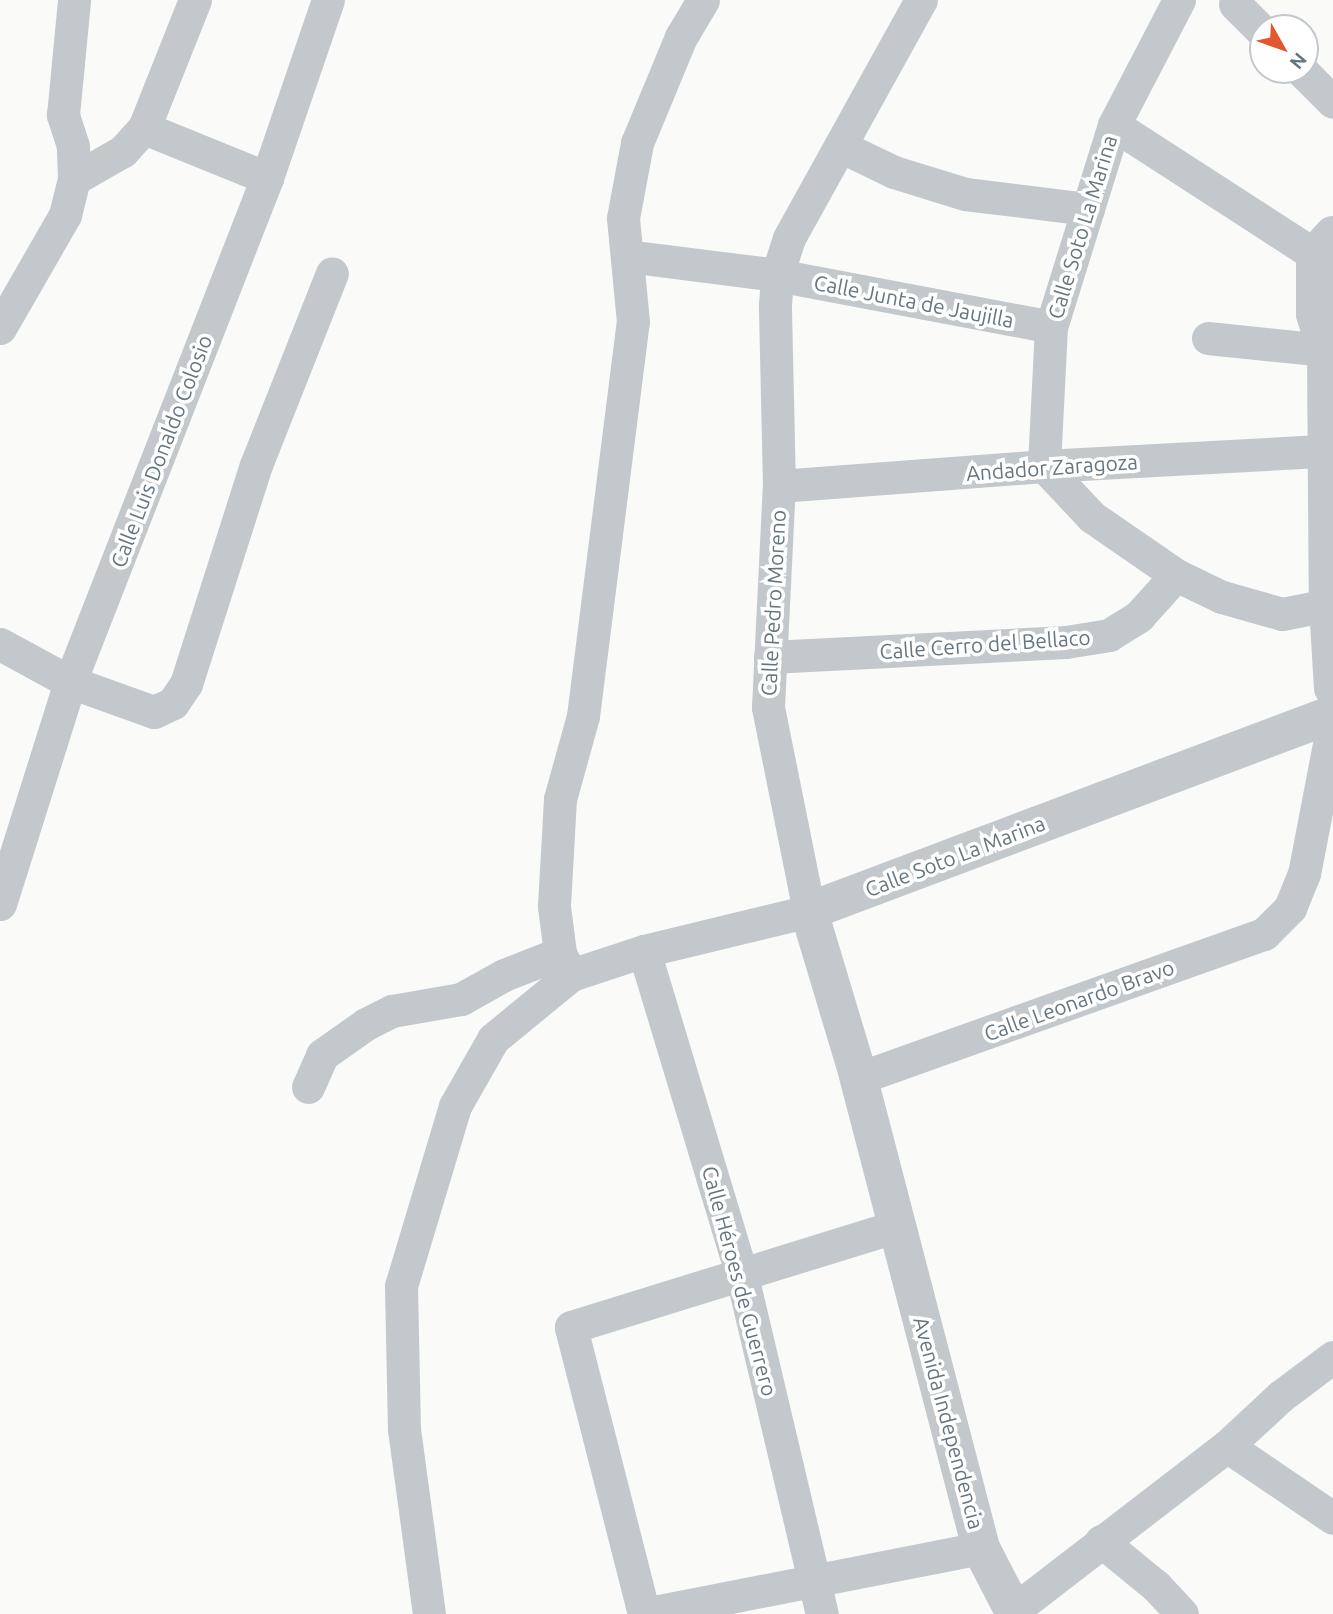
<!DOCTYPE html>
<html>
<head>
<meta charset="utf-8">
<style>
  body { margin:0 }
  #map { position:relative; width:1333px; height:1614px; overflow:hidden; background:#fafaf8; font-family:Ubuntu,sans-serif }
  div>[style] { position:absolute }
  .minor>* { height:33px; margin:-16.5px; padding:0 16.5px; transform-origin:16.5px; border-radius:16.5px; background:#c3c8cc }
  .tertiary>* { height:38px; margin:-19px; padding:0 19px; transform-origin:19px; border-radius:19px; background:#c3c8cc }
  span { translate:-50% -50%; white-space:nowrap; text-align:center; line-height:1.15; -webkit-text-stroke:7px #fff; paint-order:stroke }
  .street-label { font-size:21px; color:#657683 }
  .north { position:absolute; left:1249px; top:14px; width:70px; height:70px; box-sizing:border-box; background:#fff; border:2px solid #c1c8cd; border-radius:50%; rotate:130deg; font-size:19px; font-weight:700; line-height:28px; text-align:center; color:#657683 }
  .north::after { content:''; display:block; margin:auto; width:24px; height:32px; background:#e4572e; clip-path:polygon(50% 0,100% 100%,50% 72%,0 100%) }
</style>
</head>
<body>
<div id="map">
  <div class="minor">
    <div style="left:1179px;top:0;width:141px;rotate:117.5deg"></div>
    <div style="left:1114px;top:125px;width:212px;rotate:107.3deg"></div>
    <div style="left:1051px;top:327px;width:139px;rotate:92.9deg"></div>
    <div style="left:1044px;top:466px;width:70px;rotate:46.7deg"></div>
    <div style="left:1092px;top:517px;width:102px;rotate:34.6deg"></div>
    <div style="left:1176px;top:575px;width:51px;rotate:25.6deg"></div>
    <div style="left:1222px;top:597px;width:62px;rotate:15.8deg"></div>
    <div style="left:1282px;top:614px;width:47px;rotate:-11.1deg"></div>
    <div style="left:1235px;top:4px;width:40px;rotate:45deg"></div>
    <div style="left:1301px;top:70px;width:45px;rotate:45deg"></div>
    <div style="left:1114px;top:125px;width:239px;rotate:32.9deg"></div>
    <div style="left:144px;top:128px;width:133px;rotate:22.1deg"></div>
    <div style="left:840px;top:146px;width:60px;rotate:25.7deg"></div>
    <div style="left:894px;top:172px;width:74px;rotate:17.2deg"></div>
    <div style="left:965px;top:194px;width:124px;rotate:7deg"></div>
    <div style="left:74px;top:179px;width:56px;rotate:-29.7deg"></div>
    <div style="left:123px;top:151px;width:31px;rotate:-48deg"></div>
    <div style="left:144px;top:128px;width:138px;rotate:-68.3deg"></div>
    <div style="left:627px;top:256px;width:151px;rotate:7.2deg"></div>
    <div style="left:777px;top:275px;width:279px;rotate:10.7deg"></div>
    <div style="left:0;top:328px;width:130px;rotate:-60.1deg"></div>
    <div style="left:65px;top:215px;width:37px;rotate:-76deg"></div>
    <div style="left:74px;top:179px;width:33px;rotate:-92deg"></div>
    <div style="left:73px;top:146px;width:33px;rotate:-108deg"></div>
    <div style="left:63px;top:115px;width:116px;rotate:-84.5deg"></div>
    <div style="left:1208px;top:338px;width:126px;rotate:5.9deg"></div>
    <div style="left:779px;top:486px;width:266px;rotate:-4.3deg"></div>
    <div style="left:1044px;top:466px;width:281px;rotate:-3.1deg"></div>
    <div style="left:0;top:644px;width:80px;rotate:28.5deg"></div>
    <div style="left:70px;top:682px;width:89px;rotate:19.7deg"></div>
    <div style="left:154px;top:712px;width:21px;rotate:-25deg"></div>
    <div style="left:173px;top:703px;width:23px;rotate:-56deg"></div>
    <div style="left:186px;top:684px;width:230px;rotate:-72.3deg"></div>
    <div style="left:256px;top:465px;width:206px;rotate:-68.4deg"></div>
    <div style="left:770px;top:657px;width:296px;rotate:-2.9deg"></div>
    <div style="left:1066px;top:642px;width:44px;rotate:-9.2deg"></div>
    <div style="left:1109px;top:635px;width:36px;rotate:-32deg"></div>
    <div style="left:1139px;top:616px;width:55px;rotate:-47.9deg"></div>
    <div style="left:0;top:904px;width:233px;rotate:-72.5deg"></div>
    <div style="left:70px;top:682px;width:541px;rotate:-68.65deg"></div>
    <div style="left:267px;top:178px;width:188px;rotate:-71.1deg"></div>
    <div style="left:644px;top:951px;width:335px;rotate:73.2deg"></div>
    <div style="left:741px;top:1272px;width:351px;rotate:76.7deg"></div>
    <div style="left:571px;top:975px;width:25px;rotate:-117deg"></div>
    <div style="left:560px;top:953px;width:47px;rotate:-97.3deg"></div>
    <div style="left:554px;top:906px;width:107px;rotate:-86.8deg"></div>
    <div style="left:560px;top:799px;width:86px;rotate:-74.5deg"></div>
    <div style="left:583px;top:716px;width:397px;rotate:-82.8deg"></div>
    <div style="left:633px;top:322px;width:104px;rotate:-95.5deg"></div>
    <div style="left:623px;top:218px;width:76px;rotate:-79.4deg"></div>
    <div style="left:637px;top:143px;width:115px;rotate:-67.5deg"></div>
    <div style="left:681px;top:37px;width:43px;rotate:-59.3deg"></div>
    <div style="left:859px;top:1078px;width:430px;rotate:-19.6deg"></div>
    <div style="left:1264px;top:934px;width:37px;rotate:-45deg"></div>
    <div style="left:1290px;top:908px;width:37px;rotate:-68deg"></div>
    <div style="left:1304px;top:874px;width:154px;rotate:-79.1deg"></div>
    <div style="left:308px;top:1087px;width:35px;rotate:-66deg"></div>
    <div style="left:322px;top:1055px;width:54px;rotate:-35.2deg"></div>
    <div style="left:366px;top:1024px;width:29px;rotate:-27deg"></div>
    <div style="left:392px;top:1011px;width:70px;rotate:-9.9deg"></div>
    <div style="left:461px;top:999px;width:49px;rotate:-29.2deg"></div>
    <div style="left:504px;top:975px;width:60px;rotate:-21.4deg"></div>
    <div style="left:1227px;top:1446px;width:128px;rotate:34.2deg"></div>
    <div style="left:1101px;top:1541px;width:71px;rotate:39.3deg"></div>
    <div style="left:1156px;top:1586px;width:38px;rotate:47deg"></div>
    <div style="left:1014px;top:1610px;width:269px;rotate:-37.6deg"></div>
    <div style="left:1227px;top:1446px;width:74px;rotate:-42.8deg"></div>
    <div style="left:1281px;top:1396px;width:65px;rotate:-36.9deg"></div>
    <div style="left:429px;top:1614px;width:186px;rotate:-97.7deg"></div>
    <div style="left:404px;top:1430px;width:144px;rotate:-91.2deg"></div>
    <div style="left:401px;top:1286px;width:188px;rotate:-73.3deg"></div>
    <div style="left:455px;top:1106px;width:77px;rotate:-60.4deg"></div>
    <div style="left:493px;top:1039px;width:101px;rotate:-39.4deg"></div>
    <div style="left:571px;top:975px;width:77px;rotate:-18.2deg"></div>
    <div style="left:644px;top:951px;width:170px;rotate:-13.6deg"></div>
    <div style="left:809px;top:911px;width:208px;rotate:-101.4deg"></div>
    <div style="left:768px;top:707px;width:221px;rotate:-87.2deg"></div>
    <div style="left:779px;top:486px;width:181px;rotate:-91.3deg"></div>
    <div style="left:775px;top:305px;width:30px;rotate:-86deg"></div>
    <div style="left:777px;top:275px;width:39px;rotate:-72deg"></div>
    <div style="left:789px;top:238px;width:272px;rotate:-61deg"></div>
    <div style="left:644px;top:1614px;width:296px;rotate:-104.3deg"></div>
    <div style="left:571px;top:1327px;width:342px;rotate:-17.2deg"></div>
    <div style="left:644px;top:1614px;width:343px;rotate:-11.1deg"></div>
  </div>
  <div class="tertiary">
    <div style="left:1333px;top:235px;width:27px;rotate:132deg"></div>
    <div style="left:1315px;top:255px;width:59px;rotate:90deg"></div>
    <div style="left:1315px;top:314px;width:38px;rotate:73deg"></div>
    <div style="left:1326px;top:350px;width:255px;rotate:89.6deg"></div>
    <div style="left:1328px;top:605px;width:83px;rotate:86.6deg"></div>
    <div style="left:1015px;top:1614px;width:74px;rotate:-117.3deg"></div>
    <div style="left:981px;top:1548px;width:486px;rotate:-104.6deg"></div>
    <div style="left:859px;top:1078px;width:174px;rotate:-106.7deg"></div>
    <div style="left:809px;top:911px;width:560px;rotate:-20.6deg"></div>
  </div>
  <div class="street-label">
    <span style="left:1082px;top:227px;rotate:-73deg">Calle Soto La Marina</span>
    <span style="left:914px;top:301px;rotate:11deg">Calle Junta de Jaujilla</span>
    <span style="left:161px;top:451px;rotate:-69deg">Calle Luis Donaldo Colosio</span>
    <span style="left:1052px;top:467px;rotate:-4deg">Andador Zaragoza</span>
    <span style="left:773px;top:603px;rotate:-87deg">Calle Pedro Moreno</span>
    <span style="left:985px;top:644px;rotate:-4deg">Calle Cerro del Bellaco</span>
    <span style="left:955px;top:856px;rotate:-21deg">Calle Soto La Marina</span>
    <span style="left:1079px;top:1000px;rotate:-20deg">Calle Leonardo Bravo</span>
    <span style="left:740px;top:1281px;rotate:75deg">Calle Héroes de Guerrero</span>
    <span style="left:949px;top:1423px;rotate:75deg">Avenida Independencia</span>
  </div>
  <div class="north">N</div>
</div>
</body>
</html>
